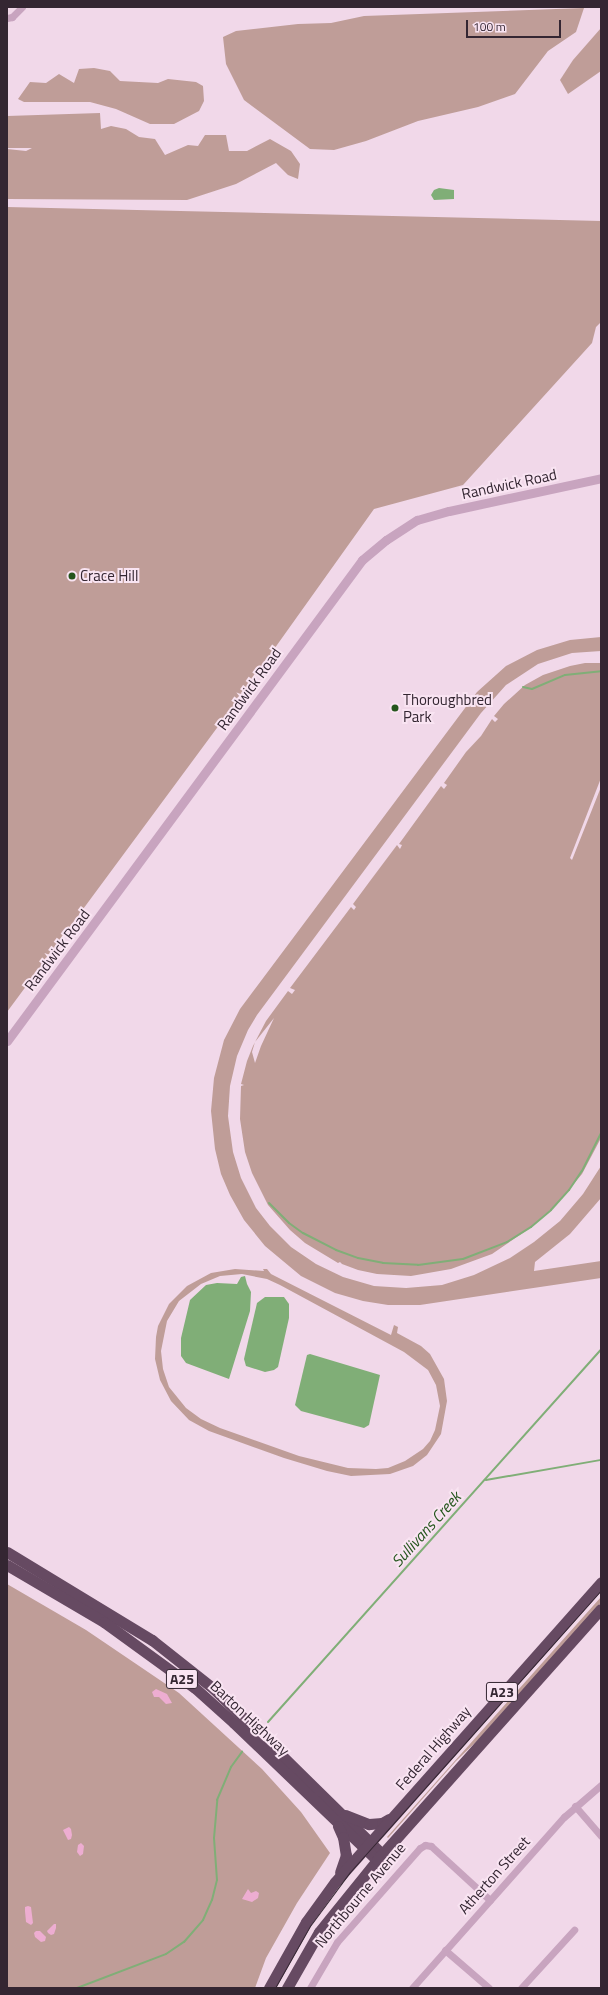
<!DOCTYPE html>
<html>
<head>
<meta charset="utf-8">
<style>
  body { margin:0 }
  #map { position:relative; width:608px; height:1995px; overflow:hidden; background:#f1d8e9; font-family:"Titillium Web",sans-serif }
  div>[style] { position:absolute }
  .green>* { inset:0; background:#bf9d98 }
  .sand>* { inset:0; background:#edadd1 }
  .water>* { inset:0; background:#80ae77 }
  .stream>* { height:2px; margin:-1px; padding:0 1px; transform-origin:1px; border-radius:1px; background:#80ae77 }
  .minor>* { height:7px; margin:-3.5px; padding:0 3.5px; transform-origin:3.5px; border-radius:3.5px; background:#c8a4bf }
  .tertiary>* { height:9px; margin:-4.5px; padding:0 4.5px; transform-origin:4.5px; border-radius:4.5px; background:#c8a4bf }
  .trunk>* { height:11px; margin:-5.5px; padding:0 5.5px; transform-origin:5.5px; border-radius:5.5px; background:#664a62 }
  .tram>* { height:1px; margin:-0.5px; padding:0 0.5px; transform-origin:0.5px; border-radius:0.5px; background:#342632 }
  .dots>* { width:11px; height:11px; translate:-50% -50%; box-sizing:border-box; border:2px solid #f9e4f2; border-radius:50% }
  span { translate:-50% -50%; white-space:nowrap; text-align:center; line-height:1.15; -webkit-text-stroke:4px #f9e4f2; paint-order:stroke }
  .shield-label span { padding:1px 3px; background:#f9e4f2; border:1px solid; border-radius:3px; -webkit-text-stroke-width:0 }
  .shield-label { font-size:14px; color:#342632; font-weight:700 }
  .street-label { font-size:15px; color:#342632 }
  .poi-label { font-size:15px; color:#342632 }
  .left { translate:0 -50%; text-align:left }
  .water-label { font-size:16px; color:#24551c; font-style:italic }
  .frame { position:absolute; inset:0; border:8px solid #342632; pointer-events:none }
  .scale { position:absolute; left:466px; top:20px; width:95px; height:18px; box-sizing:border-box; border:2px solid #342632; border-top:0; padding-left:5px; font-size:12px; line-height:14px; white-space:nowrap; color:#342632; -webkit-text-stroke:3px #f9e4f2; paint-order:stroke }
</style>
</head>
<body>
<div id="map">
  <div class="green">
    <div style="clip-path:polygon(584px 8px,576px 32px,548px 51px,515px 94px,478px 107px,418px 121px,366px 141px,334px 150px,310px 149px,244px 100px,226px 64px,223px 37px,236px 31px,298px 24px,331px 23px,364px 16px)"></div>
    <div style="clip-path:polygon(601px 28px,601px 71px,568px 94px,560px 80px,573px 60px)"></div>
    <div style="clip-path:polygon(94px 68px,110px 71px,120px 81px,158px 83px,168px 79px,196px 82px,203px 86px,204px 101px,199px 111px,174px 124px,150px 124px,116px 109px,90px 102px,24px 102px,18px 99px,30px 82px,46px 83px,59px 74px,74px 83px,79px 69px)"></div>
    <div style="clip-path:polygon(100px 113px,101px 129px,111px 126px,126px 129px,139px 137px,155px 139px,165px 155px,188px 145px,198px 146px,205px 135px,226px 135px,229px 151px,247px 151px,270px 139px,291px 151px,300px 164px,298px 179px,288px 175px,276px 163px,236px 184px,187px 200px,7px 199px,7px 149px,26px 151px,32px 148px,7px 148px,7px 116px)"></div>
    <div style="clip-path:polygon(7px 207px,601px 221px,601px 322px,596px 327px,592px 343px,463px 485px,374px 509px,245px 690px,7px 1012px)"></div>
    <div style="clip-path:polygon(601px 637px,601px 651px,572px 653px,538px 664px,506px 685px,481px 713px,257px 1015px,248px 1030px,237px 1056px,230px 1086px,228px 1116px,233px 1152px,241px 1178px,256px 1208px,270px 1226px,291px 1247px,316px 1264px,343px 1277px,374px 1286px,406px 1288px,442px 1285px,474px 1275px,510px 1258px,534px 1242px,560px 1221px,583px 1194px,601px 1166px,601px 1198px,570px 1234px,535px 1262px,534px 1271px,601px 1261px,601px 1278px,420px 1305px,388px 1305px,363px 1301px,335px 1293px,301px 1276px,265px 1246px,244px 1220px,230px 1195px,221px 1174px,215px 1149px,211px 1111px,214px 1078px,224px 1040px,240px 1009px,477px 692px,506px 666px,537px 650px,570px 640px)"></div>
    <div style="clip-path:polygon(evenodd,585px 663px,601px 663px,601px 778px,570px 858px,572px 860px,601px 787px,601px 1138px,582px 1174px,556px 1205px,527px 1230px,492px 1254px,451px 1269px,411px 1276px,377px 1274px,358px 1270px,342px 1264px,340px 1262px,338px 1263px,305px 1243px,290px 1230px,268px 1205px,252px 1173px,245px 1152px,240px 1119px,241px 1086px,244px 1085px,241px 1084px,247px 1061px,253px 1046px,266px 1021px,288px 991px,292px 994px,295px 990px,290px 988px,351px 907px,354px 910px,356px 907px,353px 904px,370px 881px,397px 845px,400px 849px,402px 845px,399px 844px,441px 786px,444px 789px,447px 785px,444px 783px,466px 752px,481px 736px,492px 719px,495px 722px,498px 719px,494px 716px,504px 704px,525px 685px,543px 675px,570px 666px,585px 663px,274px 1018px,261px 1046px,255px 1063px,252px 1052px,255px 1042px,274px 1018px)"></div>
    <div style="clip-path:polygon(evenodd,235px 1269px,264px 1271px,263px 1269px,267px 1269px,271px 1274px,391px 1335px,394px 1325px,398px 1327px,397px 1333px,421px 1346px,430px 1354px,444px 1379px,447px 1401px,441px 1434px,427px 1455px,413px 1466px,390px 1474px,351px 1476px,327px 1471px,284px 1458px,209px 1431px,189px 1420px,171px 1401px,160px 1380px,155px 1359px,156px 1337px,158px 1326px,169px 1304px,187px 1286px,211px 1273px,235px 1269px,242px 1274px,267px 1279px,280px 1285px,404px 1352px,428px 1370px,436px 1385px,440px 1406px,435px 1430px,430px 1441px,423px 1449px,405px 1461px,388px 1468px,376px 1469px,348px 1468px,299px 1456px,220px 1428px,201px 1419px,186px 1408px,169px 1387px,163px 1369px,161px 1351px,167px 1321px,179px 1301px,201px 1284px,220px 1276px,242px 1274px)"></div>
    <div style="clip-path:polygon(7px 1584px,86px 1630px,179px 1693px,262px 1769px,301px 1812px,330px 1853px,297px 1903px,266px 1958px,255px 1988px,7px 1988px)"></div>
    <div style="clip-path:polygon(601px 1597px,601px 1602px,599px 1605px,477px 1741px,456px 1761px,388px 1838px,387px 1837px)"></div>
  </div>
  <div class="sand">
    <div style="clip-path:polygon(156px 1689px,167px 1694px,172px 1703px,166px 1704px,159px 1697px,154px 1697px,152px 1692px)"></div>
    <div style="clip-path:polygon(69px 1827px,71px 1829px,72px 1835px,71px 1839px,68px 1840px,63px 1830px)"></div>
    <div style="clip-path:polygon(81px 1843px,84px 1846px,83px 1854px,80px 1856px,77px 1852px,78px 1845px)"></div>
    <div style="clip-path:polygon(248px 1889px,251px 1893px,256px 1891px,259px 1893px,258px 1898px,252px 1902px,242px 1899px)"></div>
    <div style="clip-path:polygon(28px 1906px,31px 1907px,33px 1923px,31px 1925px,26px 1922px,25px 1911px,25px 1907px)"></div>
    <div style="clip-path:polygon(54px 1924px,56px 1924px,56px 1928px,54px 1934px,51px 1935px,48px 1933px,47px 1931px)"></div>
    <div style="clip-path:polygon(36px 1931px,40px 1931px,46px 1937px,45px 1941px,41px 1942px,35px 1937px,34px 1933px)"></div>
  </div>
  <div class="water">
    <div style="clip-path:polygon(439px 188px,454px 190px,454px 199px,434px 200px,431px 195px,434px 190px)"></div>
    <div style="clip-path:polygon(245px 1276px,247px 1284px,251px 1292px,250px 1311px,229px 1379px,186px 1363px,181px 1356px,181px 1338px,190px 1300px,206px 1285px,217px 1283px,237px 1284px,241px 1277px)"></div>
    <div style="clip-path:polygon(265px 1297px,284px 1297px,289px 1304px,289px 1318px,278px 1367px,274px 1370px,265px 1372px,246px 1366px,244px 1359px,257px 1303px)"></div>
    <div style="clip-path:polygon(310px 1354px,380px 1375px,369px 1425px,364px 1428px,301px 1411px,295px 1405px,307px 1355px)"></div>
  </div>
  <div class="stream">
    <div style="left:523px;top:687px;width:9px;rotate:13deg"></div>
    <div style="left:532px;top:689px;width:36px;rotate:-23deg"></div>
    <div style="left:565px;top:675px;width:36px;rotate:-6deg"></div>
    <div style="left:269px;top:1203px;width:28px;rotate:45deg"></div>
    <div style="left:289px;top:1223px;width:17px;rotate:36deg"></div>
    <div style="left:303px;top:1233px;width:37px;rotate:27deg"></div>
    <div style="left:336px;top:1250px;width:23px;rotate:20deg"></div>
    <div style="left:358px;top:1258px;width:25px;rotate:11deg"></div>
    <div style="left:383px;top:1263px;width:35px;rotate:3deg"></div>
    <div style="left:418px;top:1265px;width:45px;rotate:-7.6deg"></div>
    <div style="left:463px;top:1259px;width:47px;rotate:-21.1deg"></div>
    <div style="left:507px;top:1242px;width:28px;rotate:-32deg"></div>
    <div style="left:531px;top:1227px;width:26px;rotate:-40deg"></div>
    <div style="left:551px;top:1210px;width:27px;rotate:-48deg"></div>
    <div style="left:569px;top:1190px;width:23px;rotate:-56deg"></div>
    <div style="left:582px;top:1171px;width:42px;rotate:-63.4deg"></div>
    <div style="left:486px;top:1480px;width:117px;rotate:-9.9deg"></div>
    <div style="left:268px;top:1722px;width:499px;rotate:-48.2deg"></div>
    <div style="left:77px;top:1988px;width:95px;rotate:-20.9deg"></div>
    <div style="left:166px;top:1954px;width:22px;rotate:-34deg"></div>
    <div style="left:184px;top:1942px;width:29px;rotate:-49deg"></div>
    <div style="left:203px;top:1920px;width:22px;rotate:-66deg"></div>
    <div style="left:212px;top:1900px;width:21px;rotate:-76deg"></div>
    <div style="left:217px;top:1880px;width:42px;rotate:-94.1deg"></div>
    <div style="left:214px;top:1838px;width:38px;rotate:-85deg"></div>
    <div style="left:217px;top:1800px;width:36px;rotate:-67deg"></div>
    <div style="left:231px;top:1767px;width:19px;rotate:-54deg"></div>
  </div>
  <div class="minor">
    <div style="left:7px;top:18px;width:5px;rotate:-11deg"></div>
    <div style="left:12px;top:17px;width:14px;rotate:-45deg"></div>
    <div style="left:575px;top:1806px;width:40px;rotate:49deg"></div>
    <div style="left:445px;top:1950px;width:58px;rotate:40.8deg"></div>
    <div style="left:310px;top:1988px;width:53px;rotate:-59.6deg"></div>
    <div style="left:337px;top:1942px;width:125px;rotate:-48.6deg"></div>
    <div style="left:420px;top:1848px;width:6px;rotate:-31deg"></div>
    <div style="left:425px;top:1845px;width:6px;rotate:9deg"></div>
    <div style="left:431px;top:1846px;width:80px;rotate:42.5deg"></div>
    <div style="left:412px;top:1988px;width:229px;rotate:-48.4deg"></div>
    <div style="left:564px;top:1817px;width:49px;rotate:-40.9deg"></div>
    <div style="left:521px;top:1988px;width:79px;rotate:-47.6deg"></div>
  </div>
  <div class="tertiary">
    <div style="left:7px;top:1041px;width:598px;rotate:-53.57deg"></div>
    <div style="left:362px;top:560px;width:31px;rotate:-40deg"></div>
    <div style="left:386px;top:540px;width:37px;rotate:-33deg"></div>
    <div style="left:417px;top:520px;width:33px;rotate:-16deg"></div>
    <div style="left:449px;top:511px;width:156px;rotate:-12.2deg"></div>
  </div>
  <div class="trunk">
    <div style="left:7px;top:1552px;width:170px;rotate:31.3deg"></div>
    <div style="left:152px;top:1640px;width:79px;rotate:38.3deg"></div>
    <div style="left:214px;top:1689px;width:235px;rotate:44.5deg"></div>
    <div style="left:7px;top:1565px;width:113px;rotate:30.4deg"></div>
    <div style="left:104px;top:1622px;width:112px;rotate:36deg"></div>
    <div style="left:195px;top:1688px;width:52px;rotate:41.9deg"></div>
    <div style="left:234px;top:1723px;width:198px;rotate:43.8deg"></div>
    <div style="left:345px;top:1815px;width:26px;rotate:21deg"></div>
    <div style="left:369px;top:1824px;width:13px;rotate:-4deg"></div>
    <div style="left:382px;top:1823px;width:8px;rotate:-30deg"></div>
    <div style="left:338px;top:1826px;width:12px;rotate:66deg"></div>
    <div style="left:343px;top:1837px;width:18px;rotate:81deg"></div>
    <div style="left:346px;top:1855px;width:18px;rotate:109deg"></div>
    <div style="left:269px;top:1988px;width:76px;rotate:-60.7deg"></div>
    <div style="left:306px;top:1922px;width:49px;rotate:-54.1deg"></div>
    <div style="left:335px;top:1882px;width:401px;rotate:-48.4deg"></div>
    <div style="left:287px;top:1988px;width:64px;rotate:-60.3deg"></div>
    <div style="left:319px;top:1932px;width:92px;rotate:-51.1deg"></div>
    <div style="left:377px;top:1860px;width:336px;rotate:-48.3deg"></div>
  </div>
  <div class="tram">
    <div style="left:275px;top:1988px;width:71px;rotate:-60.6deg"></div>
    <div style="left:310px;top:1926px;width:67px;rotate:-53.5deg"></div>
    <div style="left:350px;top:1872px;width:378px;rotate:-48.3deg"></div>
  </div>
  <div class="dots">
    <div style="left:72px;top:576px;background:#24551c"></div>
    <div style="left:395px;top:708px;background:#24551c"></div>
  </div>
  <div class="shield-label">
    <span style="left:182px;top:1679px">A25</span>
    <span style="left:502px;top:1692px">A23</span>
  </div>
  <div class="street-label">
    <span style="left:509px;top:484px;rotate:-12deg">Randwick Road</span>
    <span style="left:249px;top:689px;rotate:-54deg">Randwick Road</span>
    <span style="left:57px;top:950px;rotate:-53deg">Randwick Road</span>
    <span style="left:250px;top:1718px;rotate:43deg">Barton Highway</span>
    <span style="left:433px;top:1748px;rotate:-49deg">Federal Highway</span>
    <span style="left:494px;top:1875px;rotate:-48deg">Atherton Street</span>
    <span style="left:360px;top:1895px;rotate:-50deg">Northbourne Avenue</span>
  </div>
  <div class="poi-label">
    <span class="left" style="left:80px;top:576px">Crace Hill</span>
    <span class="left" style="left:403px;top:708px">Thoroughbred<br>Park</span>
  </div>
  <div class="water-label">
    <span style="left:426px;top:1529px;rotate:-48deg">Sullivans Creek</span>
  </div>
  <div class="frame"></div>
  <div class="scale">100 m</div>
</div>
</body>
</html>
